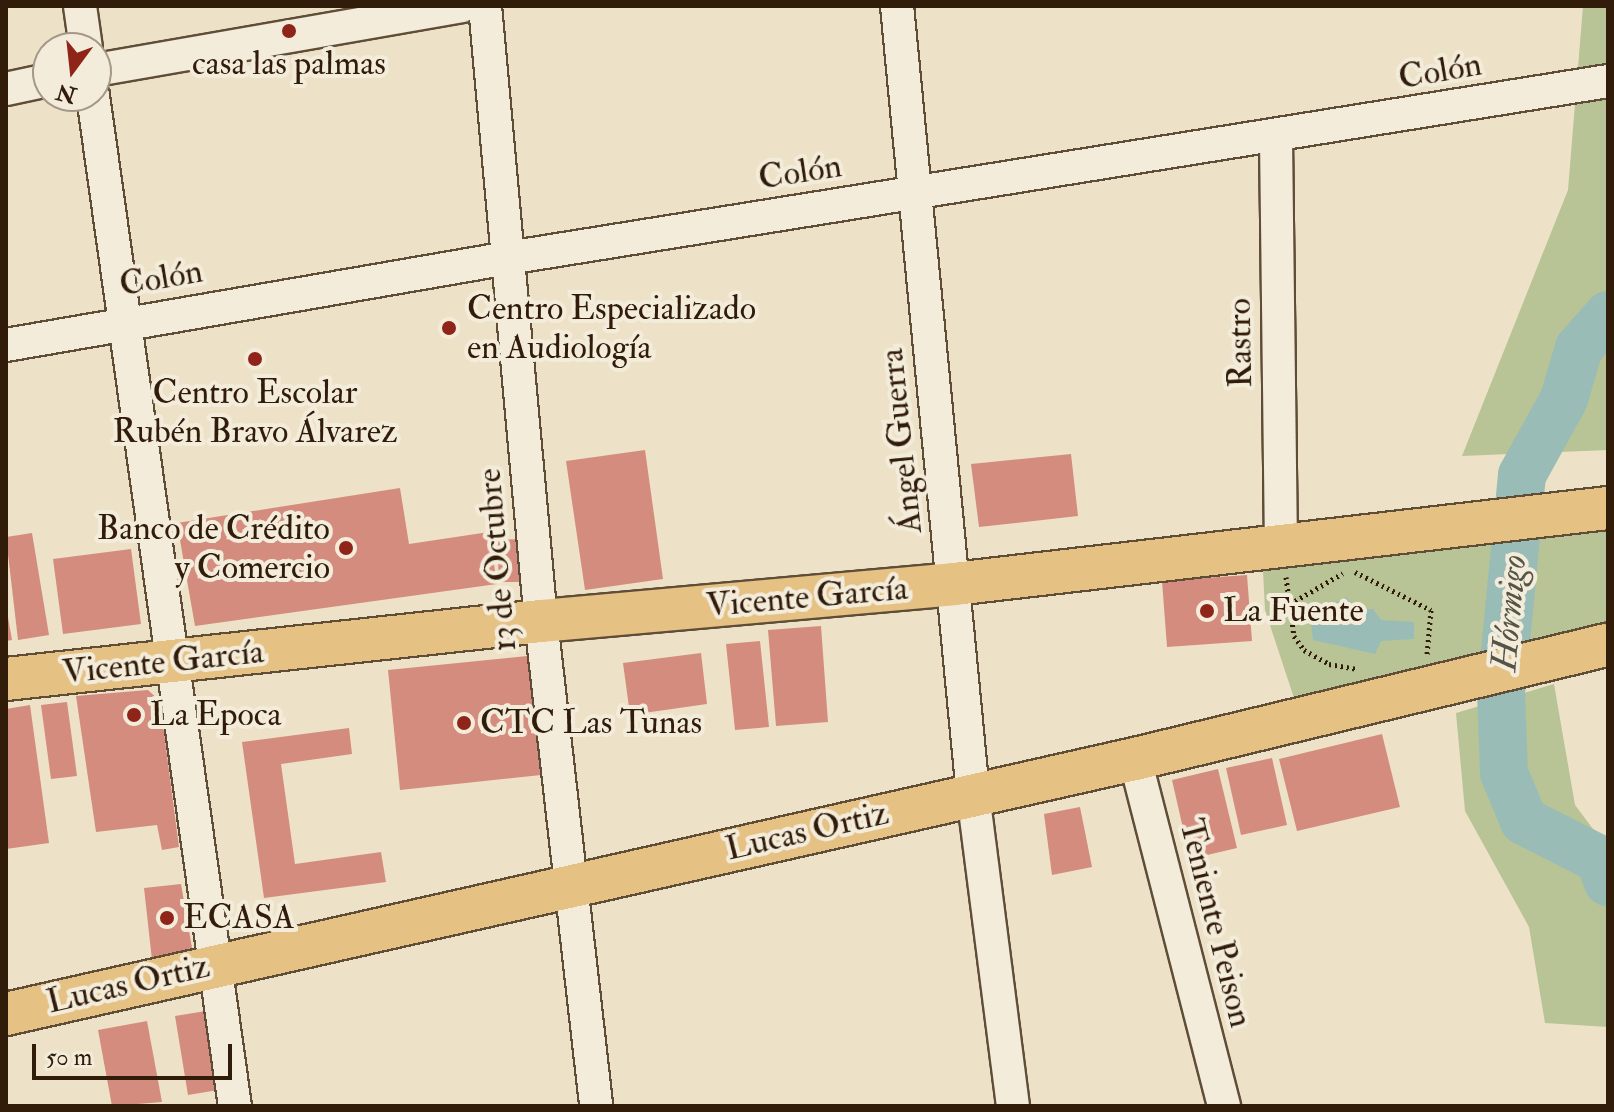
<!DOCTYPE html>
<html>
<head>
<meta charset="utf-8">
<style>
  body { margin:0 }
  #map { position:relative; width:1614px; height:1112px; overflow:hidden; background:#ede2c7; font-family:"IM FELL Double Pica",serif }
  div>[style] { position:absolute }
  .green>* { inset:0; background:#b8c396 }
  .water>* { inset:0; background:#99bdb6 }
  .river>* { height:48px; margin:-24px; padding:0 24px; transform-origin:24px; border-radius:24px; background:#99bdb6 }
  .building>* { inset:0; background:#d48c7e }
  .path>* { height:5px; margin-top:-2.5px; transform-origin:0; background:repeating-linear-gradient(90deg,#311b09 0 2px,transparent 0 6px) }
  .roads { filter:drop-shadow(2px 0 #604d38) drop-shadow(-2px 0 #604d38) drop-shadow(0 2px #604d38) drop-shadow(0 -2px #604d38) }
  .minor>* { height:32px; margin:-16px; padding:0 16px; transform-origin:16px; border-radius:16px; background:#f3ecdb }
  .major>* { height:42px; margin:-21px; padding:0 21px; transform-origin:21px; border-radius:21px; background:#e6c184 }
  .dots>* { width:22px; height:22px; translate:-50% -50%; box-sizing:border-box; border:4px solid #f3ecdb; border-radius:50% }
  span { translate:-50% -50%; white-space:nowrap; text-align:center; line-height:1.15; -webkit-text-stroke:8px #f3ecdb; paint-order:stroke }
  .poi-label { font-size:34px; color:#311b09 }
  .left { translate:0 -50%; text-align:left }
  .right { translate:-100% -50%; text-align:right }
  .street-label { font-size:34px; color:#311b09 }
  .water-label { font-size:36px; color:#555446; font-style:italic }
  .frame { position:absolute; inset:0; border:8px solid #311b09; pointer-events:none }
  .north { position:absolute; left:32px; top:32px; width:80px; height:80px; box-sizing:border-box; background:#f3ecdb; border:2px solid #a59887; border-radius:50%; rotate:195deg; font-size:22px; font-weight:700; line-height:32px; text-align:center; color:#311b09 }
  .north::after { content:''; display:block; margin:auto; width:28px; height:36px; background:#8f2418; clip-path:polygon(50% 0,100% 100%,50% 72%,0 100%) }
  .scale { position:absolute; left:32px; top:1044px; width:200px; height:36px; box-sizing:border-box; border:4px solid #311b09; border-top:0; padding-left:10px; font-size:24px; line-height:28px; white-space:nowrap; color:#311b09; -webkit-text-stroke:6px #f3ecdb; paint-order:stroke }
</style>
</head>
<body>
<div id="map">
  <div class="green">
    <div style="clip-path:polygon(1583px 6px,1608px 6px,1608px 450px,1462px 456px,1568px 190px)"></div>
    <div style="clip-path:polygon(1608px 522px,1608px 623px,1294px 698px,1265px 610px,1263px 571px)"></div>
    <div style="clip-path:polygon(1554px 684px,1575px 805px,1608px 849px,1608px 1027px,1545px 1023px,1529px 927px,1465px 811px,1456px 713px)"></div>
  </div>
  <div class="water">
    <div style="clip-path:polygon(1346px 597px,1357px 609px,1373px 609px,1381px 620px,1414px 622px,1414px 639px,1381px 641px,1375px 654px,1313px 640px,1310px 617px)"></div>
  </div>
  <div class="river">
    <div style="left:1608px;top:315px;width:44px;rotate:131.3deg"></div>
    <div style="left:1579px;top:348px;width:53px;rotate:106.4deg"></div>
    <div style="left:1564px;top:399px;width:87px;rotate:118.9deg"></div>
    <div style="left:1522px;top:475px;width:218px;rotate:95.5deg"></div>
    <div style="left:1501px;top:692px;width:81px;rotate:87.9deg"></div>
    <div style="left:1504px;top:773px;width:52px;rotate:67.4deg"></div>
    <div style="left:1524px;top:821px;width:84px;rotate:26.9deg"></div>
    <div style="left:1599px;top:859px;width:25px;rotate:69deg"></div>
  </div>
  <div class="building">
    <div style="clip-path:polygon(645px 450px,663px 579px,585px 590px,566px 461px)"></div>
    <div style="clip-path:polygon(1071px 454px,1078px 516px,979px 527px,971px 464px)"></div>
    <div style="clip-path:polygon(400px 488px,409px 544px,489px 532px,497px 584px,195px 626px,177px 523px)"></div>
    <div style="clip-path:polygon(32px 533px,49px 635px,18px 640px,6px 537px)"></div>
    <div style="clip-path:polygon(524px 539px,526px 582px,499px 582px,497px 540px)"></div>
    <div style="clip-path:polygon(131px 549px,141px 624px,63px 634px,53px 559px)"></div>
    <div style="clip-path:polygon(1247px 575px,1252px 641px,1167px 647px,1162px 581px)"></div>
    <div style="clip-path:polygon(6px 606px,12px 640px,6px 641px)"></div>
    <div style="clip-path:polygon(821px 626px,828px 722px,776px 726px,768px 630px)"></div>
    <div style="clip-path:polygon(760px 641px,769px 727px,735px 730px,726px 644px)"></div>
    <div style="clip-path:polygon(701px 653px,707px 704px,630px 715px,623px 663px)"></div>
    <div style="clip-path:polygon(527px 656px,541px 775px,400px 790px,388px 670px)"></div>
    <div style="clip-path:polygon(148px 690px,160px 701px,179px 847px,162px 850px,157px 825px,96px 832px,76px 696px)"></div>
    <div style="clip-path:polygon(67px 702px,77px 776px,51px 779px,41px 705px)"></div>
    <div style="clip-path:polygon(30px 705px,49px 843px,6px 849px,6px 709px)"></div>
    <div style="clip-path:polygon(349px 728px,352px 754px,281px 764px,295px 864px,381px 852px,386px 882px,264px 898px,242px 742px)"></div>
    <div style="clip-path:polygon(1382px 734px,1400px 807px,1297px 831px,1279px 759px)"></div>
    <div style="clip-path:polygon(1272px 758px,1287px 825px,1241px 835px,1226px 768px)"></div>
    <div style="clip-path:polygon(1218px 769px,1237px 848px,1190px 859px,1172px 780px)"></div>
    <div style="clip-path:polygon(1080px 807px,1092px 867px,1052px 875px,1044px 814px)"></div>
    <div style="clip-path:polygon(181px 884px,192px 948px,152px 960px,144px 888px)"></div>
    <div style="clip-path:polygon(212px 1010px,224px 1089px,188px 1095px,175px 1016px)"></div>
    <div style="clip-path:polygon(147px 1021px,162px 1102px,112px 1106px,98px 1030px)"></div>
  </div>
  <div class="path">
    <div style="left:1355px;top:572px;width:85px;rotate:26.6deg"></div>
    <div style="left:1431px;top:610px;width:45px;rotate:95.1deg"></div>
    <div style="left:1286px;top:577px;width:60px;rotate:82.3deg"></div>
    <div style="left:1294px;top:636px;width:17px;rotate:54deg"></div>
    <div style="left:1304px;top:650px;width:29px;rotate:29deg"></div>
    <div style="left:1329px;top:664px;width:28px;rotate:10deg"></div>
    <div style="left:1290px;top:604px;width:61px;rotate:-30.3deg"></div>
  </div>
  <div class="roads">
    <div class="minor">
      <div style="left:80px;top:6px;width:42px;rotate:81.9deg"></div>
      <div style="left:485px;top:6px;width:618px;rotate:84.8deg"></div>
      <div style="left:541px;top:621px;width:488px;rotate:83.5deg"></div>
      <div style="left:897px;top:6px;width:792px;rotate:84.49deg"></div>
      <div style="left:973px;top:794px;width:315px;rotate:82.7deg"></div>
      <div style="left:96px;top:70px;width:371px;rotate:-9.9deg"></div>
      <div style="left:6px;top:89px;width:43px;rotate:-12.1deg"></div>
      <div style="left:93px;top:96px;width:1020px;rotate:82deg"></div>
      <div style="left:1276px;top:138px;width:409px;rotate:89.3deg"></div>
      <div style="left:6px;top:345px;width:509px;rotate:-9.83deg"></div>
      <div style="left:508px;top:258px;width:1114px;rotate:-9.14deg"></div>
      <div style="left:1135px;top:759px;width:358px;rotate:75.6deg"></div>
    </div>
    <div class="major">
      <div style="left:6px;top:679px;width:538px;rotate:-6.19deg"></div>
      <div style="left:541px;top:621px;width:415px;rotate:-5.1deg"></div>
      <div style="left:954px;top:584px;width:658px;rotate:-6.63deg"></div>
      <div style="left:6px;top:1014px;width:1157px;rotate:-12.73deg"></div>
      <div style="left:1135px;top:759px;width:487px;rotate:-13.6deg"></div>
    </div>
  </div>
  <div class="dots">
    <div style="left:289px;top:31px;background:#8f2418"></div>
    <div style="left:449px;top:328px;background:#8f2418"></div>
    <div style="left:255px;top:359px;background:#8f2418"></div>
    <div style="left:346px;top:548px;background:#8f2418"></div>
    <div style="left:1207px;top:611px;background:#8f2418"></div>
    <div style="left:134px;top:715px;background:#8f2418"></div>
    <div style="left:464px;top:723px;background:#8f2418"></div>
    <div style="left:167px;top:918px;background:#8f2418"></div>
  </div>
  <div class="poi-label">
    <span style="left:289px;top:64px">casa las palmas</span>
    <span class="left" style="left:467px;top:328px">Centro Especializado<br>en Audiología</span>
    <span style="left:255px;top:412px">Centro Escolar<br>Rubén Bravo Álvarez</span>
    <span class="right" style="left:330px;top:548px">Banco de Crédito<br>y Comercio</span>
    <span class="left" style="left:1223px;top:611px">La Fuente</span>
    <span class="left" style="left:150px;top:715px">La Epoca</span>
    <span class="left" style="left:480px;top:723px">CTC Las Tunas</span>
    <span class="left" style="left:183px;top:918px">ECASA</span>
  </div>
  <div class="street-label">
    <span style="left:1440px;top:71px;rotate:-10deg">Colón</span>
    <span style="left:800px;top:172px;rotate:-9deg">Colón</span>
    <span style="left:161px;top:278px;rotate:-10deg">Colón</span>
    <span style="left:1240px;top:343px;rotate:-91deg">Rastro</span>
    <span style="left:901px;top:441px;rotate:-96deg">Ángel Guerra</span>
    <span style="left:497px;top:560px;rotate:-95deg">13 de Octubre</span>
    <span style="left:807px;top:597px;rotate:-5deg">Vicente García</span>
    <span style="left:163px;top:662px;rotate:-6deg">Vicente García</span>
    <span style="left:807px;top:831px;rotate:-13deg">Lucas Ortiz</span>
    <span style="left:1216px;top:923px;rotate:76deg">Teniente Peison</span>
    <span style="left:128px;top:984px;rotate:-13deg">Lucas Ortiz</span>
  </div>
  <div class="water-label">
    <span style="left:1509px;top:613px;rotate:-85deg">Hórmigo</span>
  </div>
  <div class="frame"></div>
  <div class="north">N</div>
  <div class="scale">50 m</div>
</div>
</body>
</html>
